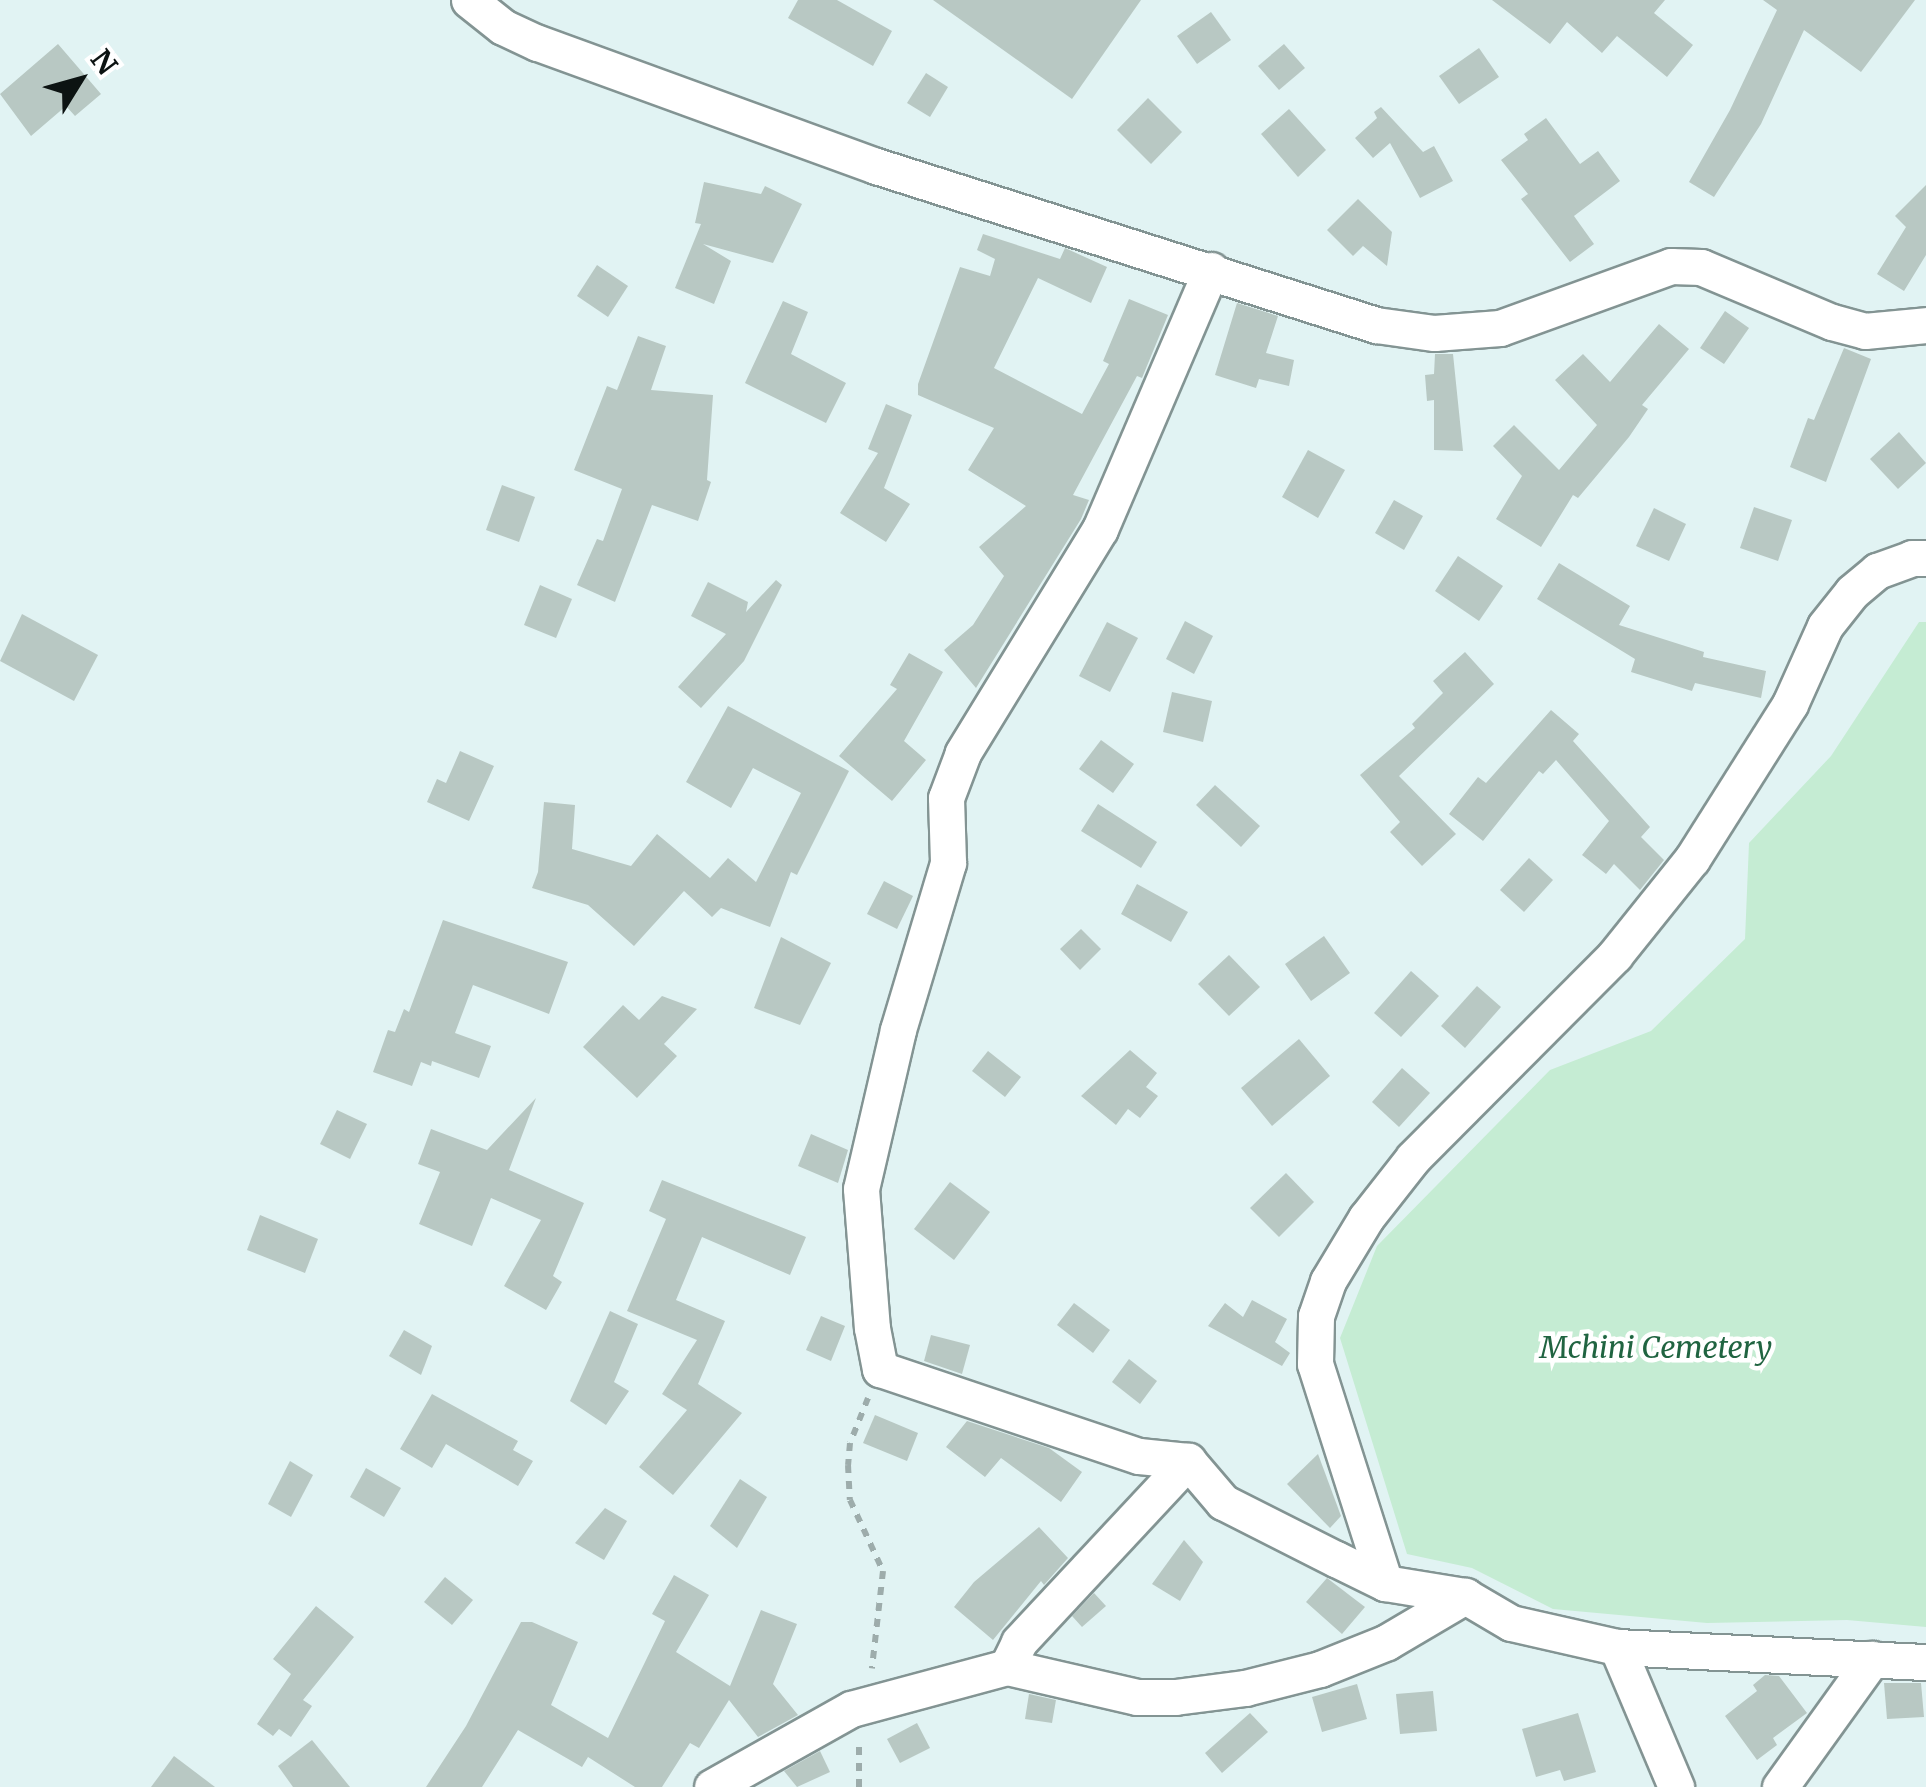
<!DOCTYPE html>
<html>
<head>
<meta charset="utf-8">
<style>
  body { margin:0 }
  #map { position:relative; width:1926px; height:1787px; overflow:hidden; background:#e1f3f3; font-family:Merriweather,serif }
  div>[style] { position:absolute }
  .green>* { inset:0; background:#c5ecd3 }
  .building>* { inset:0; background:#b8c8c3 }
  .path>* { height:6px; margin-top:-3px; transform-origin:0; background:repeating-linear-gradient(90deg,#9dacab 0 8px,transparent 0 16px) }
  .roads { filter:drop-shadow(2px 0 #839493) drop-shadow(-2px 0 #839493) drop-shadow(0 2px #839493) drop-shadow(0 -2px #839493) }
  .minor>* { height:35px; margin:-17.5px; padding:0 17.5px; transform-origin:17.5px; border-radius:17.5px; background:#fff }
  span { translate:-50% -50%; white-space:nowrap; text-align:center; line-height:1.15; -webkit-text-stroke:9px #fff; paint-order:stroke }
  .park-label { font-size:30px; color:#206441; font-style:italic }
  .north { position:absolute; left:30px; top:30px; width:100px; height:100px; -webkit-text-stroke:8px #fff; paint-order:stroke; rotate:53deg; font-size:28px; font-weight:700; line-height:40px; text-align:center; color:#0c1312 }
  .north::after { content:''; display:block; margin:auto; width:35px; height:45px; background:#0c1312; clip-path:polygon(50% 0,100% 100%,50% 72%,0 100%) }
</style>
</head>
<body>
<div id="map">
  <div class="green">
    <div style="clip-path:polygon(1919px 622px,1926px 622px,1926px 1627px,1847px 1620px,1707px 1623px,1553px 1609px,1472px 1568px,1407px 1554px,1340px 1338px,1377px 1246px,1550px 1070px,1651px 1031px,1745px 939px,1749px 843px,1831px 756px)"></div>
  </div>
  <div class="building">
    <div style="clip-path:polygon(798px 0,837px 0,892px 31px,873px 66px,788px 18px)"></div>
    <div style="clip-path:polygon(933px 0,1141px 0,1072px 99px)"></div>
    <div style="clip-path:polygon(1492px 0,1665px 0,1654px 13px,1693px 45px,1667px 77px,1617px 36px,1602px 53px,1567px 22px,1550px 44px)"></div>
    <div style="clip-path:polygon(1763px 0,1915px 0,1861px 72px,1804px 30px,1761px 124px,1714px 197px,1689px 182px,1730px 110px,1777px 10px)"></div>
    <div style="clip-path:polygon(1211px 12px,1231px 40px,1197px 64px,1177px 36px)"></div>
    <div style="clip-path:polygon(58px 44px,101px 94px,75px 116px,66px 106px,31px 136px,0 94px)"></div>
    <div style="clip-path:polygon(1284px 44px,1305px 68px,1279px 90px,1258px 66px)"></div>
    <div style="clip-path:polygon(1479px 48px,1499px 77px,1459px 104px,1439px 76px)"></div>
    <div style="clip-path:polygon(926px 73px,948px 87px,930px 117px,907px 103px)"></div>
    <div style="clip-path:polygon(1148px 98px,1182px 132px,1151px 164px,1117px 130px)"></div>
    <div style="clip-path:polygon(1381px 107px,1423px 152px,1434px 146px,1453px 181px,1420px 198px,1390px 143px,1373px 158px,1355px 138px,1377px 118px,1374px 112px)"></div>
    <div style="clip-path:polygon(1289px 109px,1326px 150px,1298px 177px,1261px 134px)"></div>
    <div style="clip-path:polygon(1546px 118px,1580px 164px,1598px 151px,1620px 181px,1574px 216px,1594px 244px,1570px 262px,1521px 199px,1528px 194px,1501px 160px,1528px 140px,1524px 134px)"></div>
    <div style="clip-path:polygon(704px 182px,761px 194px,765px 186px,802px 204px,773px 263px,703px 244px,731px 261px,714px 304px,675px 288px,701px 224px,695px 223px)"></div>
    <div style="clip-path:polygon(1926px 185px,1926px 255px,1904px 291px,1877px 274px,1906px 227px,1895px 216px)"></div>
    <div style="clip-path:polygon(1358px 199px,1392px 232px,1387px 266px,1363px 246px,1353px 256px,1327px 230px)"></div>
    <div style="clip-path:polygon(983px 234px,1060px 259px,1065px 248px,1107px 267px,1091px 303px,1038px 278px,994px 368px,1082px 414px,1109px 364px,1103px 361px,1129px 299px,1168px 315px,1142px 378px,1137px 376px,1073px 495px,1089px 500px,1081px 519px,976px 688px,944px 650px,973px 625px,1004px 576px,979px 547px,1026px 506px,968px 470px,994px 428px,918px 395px,918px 384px,960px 267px,990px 276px,995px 259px,977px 250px)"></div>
    <div style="clip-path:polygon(597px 265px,628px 286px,608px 317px,577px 296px)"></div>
    <div style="clip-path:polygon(783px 301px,808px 312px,791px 354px,846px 383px,826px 423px,745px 383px)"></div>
    <div style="clip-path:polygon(1237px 303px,1278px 316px,1266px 353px,1294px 360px,1289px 386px,1259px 379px,1256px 388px,1215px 375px)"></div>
    <div style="clip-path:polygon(1725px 311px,1749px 328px,1724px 364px,1700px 348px)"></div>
    <div style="clip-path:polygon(1659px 324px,1689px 349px,1642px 405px,1648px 409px,1629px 437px,1578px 498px,1573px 495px,1541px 547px,1496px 519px,1522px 476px,1493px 446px,1514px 425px,1559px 470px,1597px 425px,1555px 380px,1583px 354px,1610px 382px)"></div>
    <div style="clip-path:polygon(638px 336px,666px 346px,651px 390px,713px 395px,707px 480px,711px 482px,698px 521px,652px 505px,615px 602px,577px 585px,597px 539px,603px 541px,622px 489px,574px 470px,607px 386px,617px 390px)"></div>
    <div style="clip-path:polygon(1844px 348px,1871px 359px,1826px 482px,1790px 467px,1808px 418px,1814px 420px)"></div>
    <div style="clip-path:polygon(1435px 354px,1453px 354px,1463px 451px,1434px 450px,1434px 400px,1427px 401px,1425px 375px,1434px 374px)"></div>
    <div style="clip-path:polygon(886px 404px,912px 415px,884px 488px,910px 504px,886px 542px,840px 513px,878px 453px,868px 449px)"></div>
    <div style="clip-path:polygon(1899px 432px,1926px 463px,1898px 489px,1870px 459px)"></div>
    <div style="clip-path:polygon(1308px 450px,1345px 470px,1318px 518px,1282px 497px)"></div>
    <div style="clip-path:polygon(502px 485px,535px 497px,519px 542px,486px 530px)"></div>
    <div style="clip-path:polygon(1394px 500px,1423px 516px,1404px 550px,1375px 533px)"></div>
    <div style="clip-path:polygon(1754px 507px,1792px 520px,1778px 561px,1740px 548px)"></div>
    <div style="clip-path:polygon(1654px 508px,1686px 524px,1669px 561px,1636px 546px)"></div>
    <div style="clip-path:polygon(1458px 556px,1503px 586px,1479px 621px,1435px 591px)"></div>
    <div style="clip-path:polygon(1559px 563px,1630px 606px,1619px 625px,1704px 652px,1703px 657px,1766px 671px,1761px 698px,1695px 683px,1692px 691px,1631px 672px,1635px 659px,1537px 599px)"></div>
    <div style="clip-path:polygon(776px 580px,782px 585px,744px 661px,701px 708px,678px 687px,726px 634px,691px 616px,708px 582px,748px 602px,746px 612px)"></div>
    <div style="clip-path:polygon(540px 585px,572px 599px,556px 638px,524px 625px)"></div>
    <div style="clip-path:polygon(22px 614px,98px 655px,74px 701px,0 661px)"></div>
    <div style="clip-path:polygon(1185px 621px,1213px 636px,1194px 674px,1166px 659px)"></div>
    <div style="clip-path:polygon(1107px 622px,1138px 638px,1110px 692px,1079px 676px)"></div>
    <div style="clip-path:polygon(1465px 652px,1494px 684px,1399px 776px,1456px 834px,1422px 866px,1390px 832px,1400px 822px,1360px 775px,1415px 728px,1412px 724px,1443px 693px,1433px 681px)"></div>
    <div style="clip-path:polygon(909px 653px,943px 672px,904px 741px,926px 760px,892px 801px,839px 756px,897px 689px,890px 685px)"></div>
    <div style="clip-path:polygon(1172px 692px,1212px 701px,1203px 742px,1163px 732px)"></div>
    <div style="clip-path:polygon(728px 706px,849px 771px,797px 875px,791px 872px,770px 927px,721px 908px,712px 917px,684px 891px,634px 946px,588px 905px,532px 888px,538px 872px,544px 802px,575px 805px,572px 849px,631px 866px,657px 834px,710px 878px,728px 858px,756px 882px,801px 793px,753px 768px,731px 808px,686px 782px)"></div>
    <div style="clip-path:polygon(1551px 710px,1579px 734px,1573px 741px,1650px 827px,1641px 837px,1664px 860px,1640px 890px,1614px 864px,1606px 874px,1582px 855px,1609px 821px,1556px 760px,1543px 774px,1539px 771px,1483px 841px,1449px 814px,1478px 777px,1486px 783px)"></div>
    <div style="clip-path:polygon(1101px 740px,1134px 764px,1113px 793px,1079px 769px)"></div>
    <div style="clip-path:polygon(460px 751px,494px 766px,469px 821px,427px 802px,437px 779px,446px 783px)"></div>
    <div style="clip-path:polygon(1215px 785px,1260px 826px,1241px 847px,1196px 805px)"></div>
    <div style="clip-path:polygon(1098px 804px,1157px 842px,1141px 868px,1081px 831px)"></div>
    <div style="clip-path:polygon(1529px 858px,1553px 880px,1524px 912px,1500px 890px)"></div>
    <div style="clip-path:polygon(884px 881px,913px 896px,897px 929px,867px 914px)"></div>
    <div style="clip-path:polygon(1137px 884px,1188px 912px,1171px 942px,1121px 914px)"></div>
    <div style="clip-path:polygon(443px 920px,568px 962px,549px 1014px,473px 985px,455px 1033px,491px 1046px,479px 1078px,432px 1061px,431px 1066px,421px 1062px,412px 1086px,373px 1072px,388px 1030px,395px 1032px,404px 1009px,409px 1012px)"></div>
    <div style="clip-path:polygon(1081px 929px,1101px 949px,1080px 970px,1060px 949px)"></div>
    <div style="clip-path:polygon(1324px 936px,1350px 973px,1311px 1001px,1285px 964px)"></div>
    <div style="clip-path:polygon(781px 937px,831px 963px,800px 1025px,754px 1008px)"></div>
    <div style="clip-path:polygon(1229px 955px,1260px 987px,1229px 1016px,1198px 984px)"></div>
    <div style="clip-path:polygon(1411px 971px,1439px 996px,1401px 1037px,1374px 1013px)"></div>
    <div style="clip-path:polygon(1477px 986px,1501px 1007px,1465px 1048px,1441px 1026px)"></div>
    <div style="clip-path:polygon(662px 996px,697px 1009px,664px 1044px,677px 1056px,637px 1098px,583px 1047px,623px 1005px,639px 1020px)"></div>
    <div style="clip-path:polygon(1299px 1039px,1330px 1076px,1272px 1126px,1241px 1088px)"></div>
    <div style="clip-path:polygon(1130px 1050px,1157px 1073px,1146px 1087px,1158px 1096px,1140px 1118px,1128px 1109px,1116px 1125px,1081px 1096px)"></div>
    <div style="clip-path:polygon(988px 1051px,1021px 1077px,1005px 1097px,972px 1071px)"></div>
    <div style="clip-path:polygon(1402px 1068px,1430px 1093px,1399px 1127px,1372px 1102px)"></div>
    <div style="clip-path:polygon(536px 1098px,509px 1170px,584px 1203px,553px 1276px,562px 1282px,546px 1310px,504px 1286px,541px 1220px,491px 1198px,472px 1246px,419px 1224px,440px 1172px,418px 1164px,431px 1129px,487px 1150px)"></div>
    <div style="clip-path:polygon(337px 1110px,367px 1124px,350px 1159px,320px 1144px)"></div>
    <div style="clip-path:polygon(811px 1134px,848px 1150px,838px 1183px,798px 1166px)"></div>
    <div style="clip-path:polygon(1286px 1173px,1314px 1202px,1279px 1237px,1250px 1208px)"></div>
    <div style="clip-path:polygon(662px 1180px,806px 1237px,790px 1275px,702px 1237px,676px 1300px,725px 1321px,698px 1384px,742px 1413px,673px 1495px,639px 1467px,687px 1410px,662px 1394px,697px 1340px,627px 1311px,666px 1219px,649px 1211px)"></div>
    <div style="clip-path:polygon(950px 1182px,990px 1212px,954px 1260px,914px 1229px)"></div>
    <div style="clip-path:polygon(260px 1215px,318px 1239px,305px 1273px,247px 1250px)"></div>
    <div style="clip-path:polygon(1252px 1300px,1287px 1319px,1275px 1342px,1290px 1353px,1282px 1366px,1208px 1326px,1225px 1303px,1243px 1317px)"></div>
    <div style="clip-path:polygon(1074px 1303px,1110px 1330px,1093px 1353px,1057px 1325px)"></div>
    <div style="clip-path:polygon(610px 1311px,638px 1324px,614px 1382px,629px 1391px,606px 1425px,570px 1401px)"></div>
    <div style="clip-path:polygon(821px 1316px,845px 1326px,831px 1361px,806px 1350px)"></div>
    <div style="clip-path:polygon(404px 1330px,432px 1346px,421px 1375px,389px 1356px)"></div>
    <div style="clip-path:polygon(931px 1335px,970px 1345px,962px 1374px,924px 1361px)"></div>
    <div style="clip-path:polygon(1129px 1359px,1157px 1381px,1140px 1404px,1112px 1382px)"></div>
    <div style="clip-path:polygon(432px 1394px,518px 1441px,513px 1450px,533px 1461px,518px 1486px,446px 1444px,432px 1468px,400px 1449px)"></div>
    <div style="clip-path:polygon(875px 1415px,918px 1433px,907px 1461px,863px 1443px)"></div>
    <div style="clip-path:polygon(967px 1421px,1049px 1448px,1082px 1472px,1061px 1502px,1001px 1458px,985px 1477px,946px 1447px)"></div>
    <div style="clip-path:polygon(1318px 1454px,1341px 1516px,1330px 1528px,1287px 1484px)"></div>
    <div style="clip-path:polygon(290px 1461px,313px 1475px,291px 1517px,268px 1504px)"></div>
    <div style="clip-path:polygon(366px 1468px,401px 1488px,384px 1517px,350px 1497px)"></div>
    <div style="clip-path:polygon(740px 1479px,767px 1497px,737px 1548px,710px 1526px)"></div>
    <div style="clip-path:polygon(605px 1508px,627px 1521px,604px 1560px,575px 1543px)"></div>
    <div style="clip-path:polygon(1039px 1527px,1068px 1558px,1044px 1585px,1041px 1581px,993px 1640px,954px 1607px,974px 1582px)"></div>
    <div style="clip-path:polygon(1184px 1540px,1203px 1562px,1180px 1601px,1152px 1584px)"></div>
    <div style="clip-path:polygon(674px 1575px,709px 1595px,676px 1652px,730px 1686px,761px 1610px,797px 1624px,773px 1684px,798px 1715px,758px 1737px,729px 1700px,699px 1748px,690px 1743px,662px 1787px,635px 1787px,588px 1757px,582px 1767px,518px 1730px,482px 1787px,426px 1787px,466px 1726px,521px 1622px,532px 1622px,578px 1642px,551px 1705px,608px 1738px,665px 1621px,652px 1614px)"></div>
    <div style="clip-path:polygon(445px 1577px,473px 1600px,452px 1625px,424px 1602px)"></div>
    <div style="clip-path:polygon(1327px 1578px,1365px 1607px,1342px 1634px,1306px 1602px)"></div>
    <div style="clip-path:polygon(1094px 1593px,1106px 1606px,1082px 1627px,1072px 1616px)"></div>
    <div style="clip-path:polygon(316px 1606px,354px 1637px,303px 1700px,312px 1706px,291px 1737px,279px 1729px,273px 1736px,257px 1724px,291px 1674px,273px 1659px)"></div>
    <div style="clip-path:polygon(1765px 1675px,1779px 1676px,1807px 1713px,1773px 1738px,1777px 1745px,1757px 1760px,1725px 1716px,1757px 1691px,1753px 1685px)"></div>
    <div style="clip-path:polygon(1884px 1683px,1921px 1683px,1924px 1717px,1887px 1719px)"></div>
    <div style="clip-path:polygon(1357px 1684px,1367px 1719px,1322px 1732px,1312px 1697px)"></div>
    <div style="clip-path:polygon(1433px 1691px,1437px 1731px,1400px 1734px,1396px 1694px)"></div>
    <div style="clip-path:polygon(1029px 1694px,1056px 1700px,1052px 1723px,1025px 1719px)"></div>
    <div style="clip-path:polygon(1250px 1713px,1268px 1732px,1222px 1773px,1205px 1753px)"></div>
    <div style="clip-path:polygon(1578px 1713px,1596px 1772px,1564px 1781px,1560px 1770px,1536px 1777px,1522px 1729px)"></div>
    <div style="clip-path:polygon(917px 1723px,930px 1748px,900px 1763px,887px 1739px)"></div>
    <div style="clip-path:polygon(312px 1740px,350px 1787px,293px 1787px,278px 1766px)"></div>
    <div style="clip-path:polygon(820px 1751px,830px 1772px,797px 1787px,784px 1771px)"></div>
    <div style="clip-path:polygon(174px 1756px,215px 1787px,151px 1787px)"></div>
  </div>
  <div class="path">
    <div style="left:868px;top:1398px;width:48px;rotate:111.8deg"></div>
    <div style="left:850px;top:1443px;width:22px;rotate:95deg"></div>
    <div style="left:848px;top:1465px;width:35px;rotate:87deg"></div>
    <div style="left:850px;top:1500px;width:78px;rotate:65.1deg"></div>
    <div style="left:883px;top:1571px;width:98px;rotate:96.5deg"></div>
    <div style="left:859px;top:1787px;width:48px;rotate:-90deg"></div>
  </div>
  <div class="roads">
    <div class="minor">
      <div style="left:469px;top:0;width:43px;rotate:38.5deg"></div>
      <div style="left:503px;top:27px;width:38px;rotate:25deg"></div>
      <div style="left:538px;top:43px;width:360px;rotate:20deg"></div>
      <div style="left:876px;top:166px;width:525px;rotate:17.64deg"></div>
      <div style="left:1376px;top:325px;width:59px;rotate:7.9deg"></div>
      <div style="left:1434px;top:333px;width:66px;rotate:-4.3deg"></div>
      <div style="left:1500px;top:328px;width:182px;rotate:-19.9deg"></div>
      <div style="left:1671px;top:266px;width:30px;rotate:2deg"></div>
      <div style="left:1701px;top:267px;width:142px;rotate:22.8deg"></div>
      <div style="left:1832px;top:322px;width:34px;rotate:15deg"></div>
      <div style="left:1865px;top:331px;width:61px;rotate:-5.6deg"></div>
      <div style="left:1211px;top:270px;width:282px;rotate:113.2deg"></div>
      <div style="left:1100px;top:529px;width:263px;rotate:121.5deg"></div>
      <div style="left:963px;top:753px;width:48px;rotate:110.7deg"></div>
      <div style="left:946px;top:798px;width:65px;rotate:88.2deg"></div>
      <div style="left:948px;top:863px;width:174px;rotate:106.7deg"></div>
      <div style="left:898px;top:1030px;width:163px;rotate:103.1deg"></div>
      <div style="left:861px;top:1189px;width:139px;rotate:85.5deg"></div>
      <div style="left:872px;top:1328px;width:42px;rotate:79deg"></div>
      <div style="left:880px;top:1369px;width:273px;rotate:18.6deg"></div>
      <div style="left:1139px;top:1456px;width:49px;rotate:5.8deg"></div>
      <div style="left:1188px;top:1461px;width:54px;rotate:49.5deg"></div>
      <div style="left:1223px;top:1502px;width:127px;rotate:26.8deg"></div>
      <div style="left:1336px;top:1559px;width:55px;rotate:26.1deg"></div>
      <div style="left:1385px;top:1583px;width:81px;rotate:9.2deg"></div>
      <div style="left:1465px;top:1596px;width:53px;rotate:30.4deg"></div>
      <div style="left:1511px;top:1623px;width:109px;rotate:12.8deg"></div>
      <div style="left:1617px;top:1647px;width:309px;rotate:2.8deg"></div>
      <div style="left:1385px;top:1583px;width:230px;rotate:-107.7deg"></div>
      <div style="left:1315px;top:1364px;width:48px;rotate:-88.8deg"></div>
      <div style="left:1316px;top:1316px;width:37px;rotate:-71deg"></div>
      <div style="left:1328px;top:1281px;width:74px;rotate:-58.9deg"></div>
      <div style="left:1366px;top:1218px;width:76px;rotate:-51.9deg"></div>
      <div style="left:1413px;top:1158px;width:286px;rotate:-45.1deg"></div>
      <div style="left:1615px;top:955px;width:123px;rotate:-51.3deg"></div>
      <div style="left:1692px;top:859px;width:183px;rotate:-57.7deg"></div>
      <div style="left:1790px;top:704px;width:85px;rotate:-65.8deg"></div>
      <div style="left:1825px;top:626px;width:43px;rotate:-51.5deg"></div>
      <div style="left:1852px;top:592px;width:33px;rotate:-40deg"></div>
      <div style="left:1877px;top:571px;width:37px;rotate:-20deg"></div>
      <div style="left:1912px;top:558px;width:14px"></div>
      <div style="left:1617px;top:1647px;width:152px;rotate:67.1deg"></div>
      <div style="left:1007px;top:1667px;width:133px;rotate:13deg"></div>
      <div style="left:1137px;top:1697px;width:38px"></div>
      <div style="left:1175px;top:1697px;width:71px;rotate:-7.3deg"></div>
      <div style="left:1245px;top:1688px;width:77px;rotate:-14.2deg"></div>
      <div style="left:1320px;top:1669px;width:72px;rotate:-21.9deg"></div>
      <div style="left:1387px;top:1642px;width:91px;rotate:-30.5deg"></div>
      <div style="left:712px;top:1787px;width:159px;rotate:-29.3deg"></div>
      <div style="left:851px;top:1709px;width:162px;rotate:-15.1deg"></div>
      <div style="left:1007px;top:1667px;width:28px;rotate:-64deg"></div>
      <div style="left:1019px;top:1642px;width:248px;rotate:-47deg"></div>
      <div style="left:1780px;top:1787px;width:158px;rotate:-54.3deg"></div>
    </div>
  </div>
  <div class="park-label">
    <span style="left:1656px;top:1347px">Mchini Cemetery</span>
  </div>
  <div class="north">N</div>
</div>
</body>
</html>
